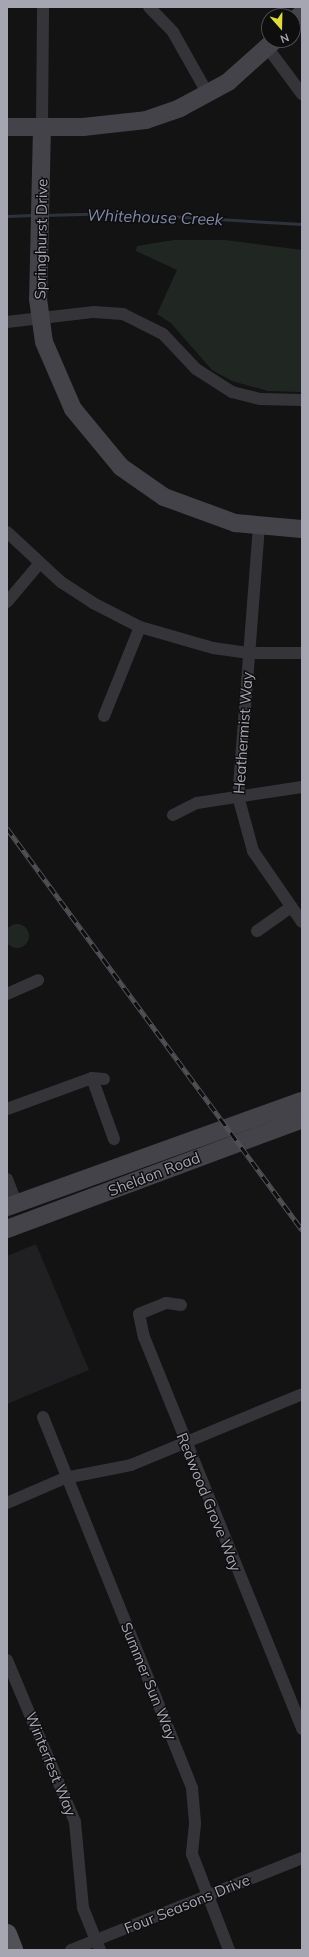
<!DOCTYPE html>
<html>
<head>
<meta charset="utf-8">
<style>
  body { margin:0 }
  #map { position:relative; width:309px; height:1957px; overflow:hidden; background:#131314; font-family:Mulish,sans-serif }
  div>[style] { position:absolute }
  .built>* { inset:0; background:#201f21 }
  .green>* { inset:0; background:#202723 }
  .round { border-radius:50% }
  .stream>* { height:3px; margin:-1.5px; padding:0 1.5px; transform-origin:1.5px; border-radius:1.5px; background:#2e323c }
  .street>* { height:12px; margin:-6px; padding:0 6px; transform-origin:6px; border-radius:6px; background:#353439 }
  .secondary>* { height:18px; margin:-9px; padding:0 9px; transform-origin:9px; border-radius:9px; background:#434349 }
  .primary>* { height:20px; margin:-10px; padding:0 10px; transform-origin:10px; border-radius:10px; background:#515158 }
  .rail>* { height:4.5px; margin-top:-2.25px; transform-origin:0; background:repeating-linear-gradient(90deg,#0e0e0f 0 9px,#505056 0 18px); box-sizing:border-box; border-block:1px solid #505056 }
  span { translate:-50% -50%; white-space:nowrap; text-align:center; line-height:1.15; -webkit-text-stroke:3px #0e0e0f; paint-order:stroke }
  .street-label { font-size:15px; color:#a6a6b3 }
  .water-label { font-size:16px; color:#808aab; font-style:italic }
  .frame { position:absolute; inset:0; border:8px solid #a6a6b3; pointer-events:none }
  .north { position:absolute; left:261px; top:8px; width:40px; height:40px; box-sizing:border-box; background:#0e0e0f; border:1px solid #4b4b51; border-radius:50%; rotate:160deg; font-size:11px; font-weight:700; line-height:16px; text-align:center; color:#a6a6b3 }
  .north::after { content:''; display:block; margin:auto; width:14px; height:18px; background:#dfd941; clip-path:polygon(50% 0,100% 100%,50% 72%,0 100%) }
</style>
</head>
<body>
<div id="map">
  <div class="built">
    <div style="clip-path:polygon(36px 1244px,89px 1370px,7px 1404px,7px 1256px)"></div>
  </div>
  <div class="green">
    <div style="clip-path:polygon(174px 240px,225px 240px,302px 250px,302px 392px,268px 391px,232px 381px,212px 370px,171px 323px,157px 314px,177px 270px,136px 251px,137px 246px)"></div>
    <div class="round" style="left:5px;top:924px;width:24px;height:24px"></div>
  </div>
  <div class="stream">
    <div style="left:45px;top:215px;width:71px;rotate:-1.6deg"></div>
    <div style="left:116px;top:213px;width:186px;rotate:3.4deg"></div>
    <div style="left:7px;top:216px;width:26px;rotate:-2deg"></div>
  </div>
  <div class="street">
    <div style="left:149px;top:7px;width:35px;rotate:46deg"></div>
    <div style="left:173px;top:32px;width:71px;rotate:60.6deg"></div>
    <div style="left:267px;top:47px;width:59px;rotate:53.3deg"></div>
    <div style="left:42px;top:127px;width:120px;rotate:-89.5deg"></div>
    <div style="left:7px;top:322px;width:88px;rotate:-6.6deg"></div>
    <div style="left:94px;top:312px;width:29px;rotate:4deg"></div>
    <div style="left:123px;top:314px;width:45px;rotate:26.6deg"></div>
    <div style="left:163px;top:334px;width:48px;rotate:46.7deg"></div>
    <div style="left:196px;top:369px;width:43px;rotate:32.6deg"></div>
    <div style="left:232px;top:392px;width:29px;rotate:14deg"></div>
    <div style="left:260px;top:399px;width:42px;rotate:1.4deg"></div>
    <div style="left:259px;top:526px;width:271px;rotate:94.4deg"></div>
    <div style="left:238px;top:796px;width:57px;rotate:74.7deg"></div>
    <div style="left:253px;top:851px;width:86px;rotate:55.4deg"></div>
    <div style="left:7px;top:532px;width:74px;rotate:42.8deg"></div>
    <div style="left:61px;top:582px;width:38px;rotate:33deg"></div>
    <div style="left:93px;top:603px;width:53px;rotate:27.1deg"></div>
    <div style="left:140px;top:627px;width:76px;rotate:16deg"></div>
    <div style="left:213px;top:648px;width:35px;rotate:8deg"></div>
    <div style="left:248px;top:653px;width:54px"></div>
    <div style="left:7px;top:602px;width:50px;rotate:-49.9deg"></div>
    <div style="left:104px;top:716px;width:96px;rotate:-68deg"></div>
    <div style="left:173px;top:815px;width:27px;rotate:-27deg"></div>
    <div style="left:197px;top:803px;width:106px;rotate:-8.7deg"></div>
    <div style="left:257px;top:931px;width:42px;rotate:-35.2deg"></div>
    <div style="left:7px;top:994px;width:34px;rotate:-24deg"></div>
    <div style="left:92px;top:1078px;width:65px;rotate:70.2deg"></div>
    <div style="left:7px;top:1109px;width:90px;rotate:-20deg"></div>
    <div style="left:92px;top:1078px;width:12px;rotate:5deg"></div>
    <div style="left:7px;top:1179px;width:26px;rotate:69deg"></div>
    <div style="left:181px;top:1305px;width:15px;rotate:-172deg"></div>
    <div style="left:166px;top:1303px;width:29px;rotate:158deg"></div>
    <div style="left:139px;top:1314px;width:24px;rotate:78deg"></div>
    <div style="left:144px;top:1337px;width:423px;rotate:68deg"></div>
    <div style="left:43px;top:1417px;width:400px;rotate:68.1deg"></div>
    <div style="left:192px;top:1788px;width:36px;rotate:85deg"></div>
    <div style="left:195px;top:1824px;width:30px;rotate:96deg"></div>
    <div style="left:192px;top:1854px;width:103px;rotate:68.9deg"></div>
    <div style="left:7px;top:1503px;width:63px;rotate:-23.3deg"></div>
    <div style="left:65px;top:1478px;width:67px;rotate:-11.1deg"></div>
    <div style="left:131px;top:1465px;width:185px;rotate:-22.5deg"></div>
    <div style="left:7px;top:1660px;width:176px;rotate:67.2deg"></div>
    <div style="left:75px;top:1822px;width:86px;rotate:84.7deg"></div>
    <div style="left:83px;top:1908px;width:45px;rotate:68deg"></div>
    <div style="left:71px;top:1950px;width:249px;rotate:-21.7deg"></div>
  </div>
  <div class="secondary">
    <div style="left:293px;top:22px;width:13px;rotate:-45deg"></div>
    <div style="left:7px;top:127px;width:76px"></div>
    <div style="left:83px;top:127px;width:63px;rotate:-6.3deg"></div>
    <div style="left:146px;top:120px;width:36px;rotate:-19deg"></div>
    <div style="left:180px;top:108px;width:55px;rotate:-28.4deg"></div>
    <div style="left:228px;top:82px;width:63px;rotate:-41.8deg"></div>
    <div style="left:42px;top:127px;width:172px;rotate:91.3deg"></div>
    <div style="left:38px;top:299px;width:43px;rotate:82.1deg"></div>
    <div style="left:44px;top:342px;width:73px;rotate:66.6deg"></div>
    <div style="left:73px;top:409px;width:75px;rotate:50.4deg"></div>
    <div style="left:121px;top:467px;width:52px;rotate:34.9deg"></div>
    <div style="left:164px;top:497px;width:76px;rotate:20.1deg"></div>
    <div style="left:235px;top:523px;width:67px;rotate:5.1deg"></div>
    <div style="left:7px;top:1207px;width:313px;rotate:-19.8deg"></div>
    <div style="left:7px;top:1229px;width:315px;rotate:-20.4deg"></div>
  </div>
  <div class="primary">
    <div style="left:7px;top:1934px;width:17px;rotate:69deg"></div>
  </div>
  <div class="rail">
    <div style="left:7px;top:828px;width:499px;rotate:53.7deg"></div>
  </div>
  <div class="street-label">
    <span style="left:41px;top:239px;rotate:-89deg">Springhurst Drive</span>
    <span style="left:243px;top:733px;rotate:-86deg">Heathermist Way</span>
    <span style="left:154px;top:1174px;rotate:-21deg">Sheldon Road</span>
    <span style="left:209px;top:1502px;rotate:68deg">Redwood Grove Way</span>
    <span style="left:149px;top:1681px;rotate:68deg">Summer Sun Way</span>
    <span style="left:51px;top:1764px;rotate:68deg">Winterfest Way</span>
    <span style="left:187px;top:1904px;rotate:-22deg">Four Seasons Drive</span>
  </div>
  <div class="water-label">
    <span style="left:155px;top:217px;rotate:2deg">Whitehouse Creek</span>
  </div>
  <div class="frame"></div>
  <div class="north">N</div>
</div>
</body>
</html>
